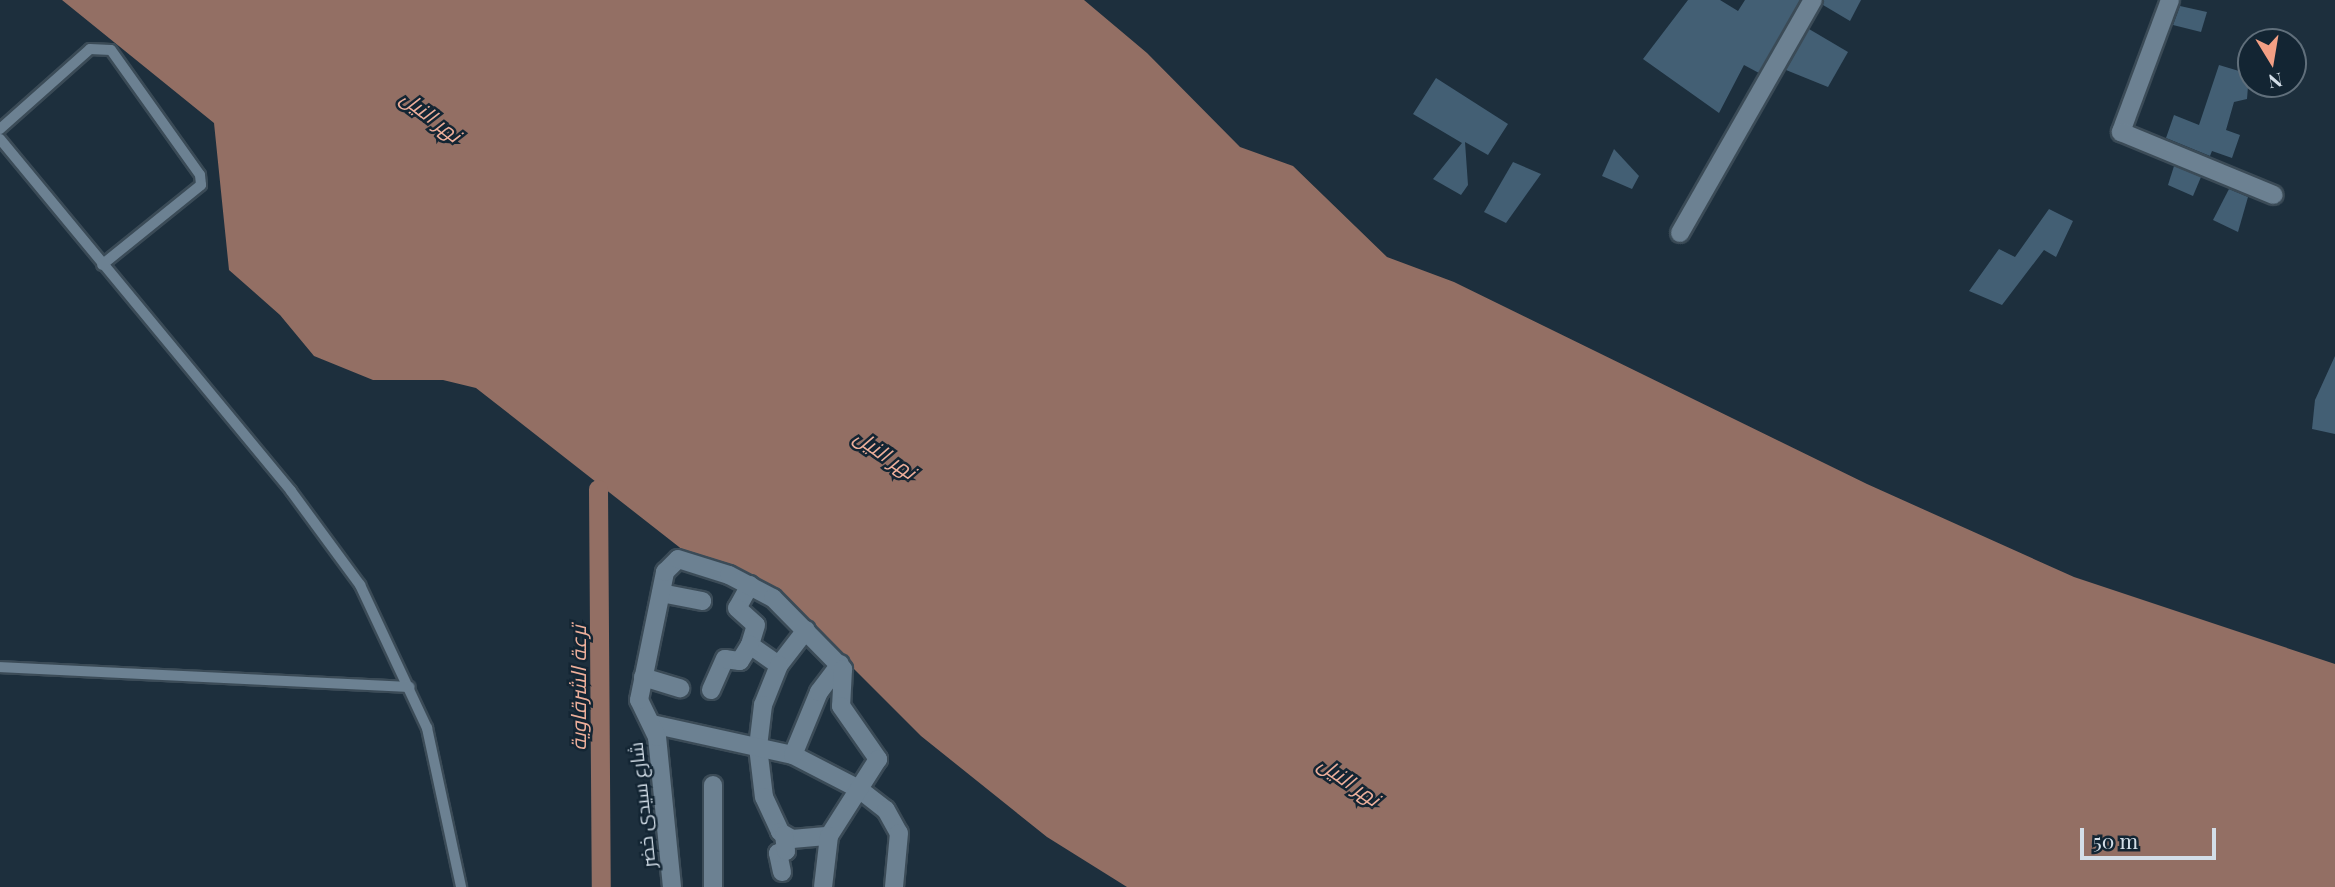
<!DOCTYPE html>
<html>
<head>
<meta charset="utf-8">
<style>
  body { margin:0 }
  #map { position:relative; width:2335px; height:887px; overflow:hidden; background:#1d2f3d; font-family:"Playfair Display",Cairo,serif }
  div>[style] { position:absolute }
  .water>* { inset:0; background:#936f64 }
  .canal>* { height:19px; margin:-9.5px; padding:0 9.5px; transform-origin:9.5px; border-radius:9.5px; background:#936f64 }
  .building>* { inset:0; background:#435f74 }
  .roads { filter:drop-shadow(2px 0 #3b4b57) drop-shadow(-2px 0 #3b4b57) drop-shadow(0 2px #3b4b57) drop-shadow(0 -2px #3b4b57) }
  .service>* { height:10px; margin:-5px; padding:0 5px; transform-origin:5px; border-radius:5px; background:#6c8192 }
  .minor>* { height:18px; margin:-9px; padding:0 9px; transform-origin:9px; border-radius:9px; background:#6c8192 }
  span { translate:-50% -50%; white-space:nowrap; text-align:center; line-height:1.15; -webkit-text-stroke:5px #132533; paint-order:stroke }
  .street-label { font-size:19px; color:#d3dee8 }
  .water-label { font-size:21px; color:#edaf9b; font-style:italic }
  .north { position:absolute; left:2237px; top:28px; width:70px; height:70px; box-sizing:border-box; background:#132533; border:2px solid #606f7b; border-radius:50%; rotate:169deg; font-size:19px; font-weight:700; line-height:28px; text-align:center; color:#d3dee8 }
  .north::after { content:''; display:block; margin:auto; width:24px; height:32px; background:#f39f84; clip-path:polygon(50% 0,100% 100%,50% 72%,0 100%) }
  .scale { position:absolute; left:2080px; top:828px; width:136px; height:32px; box-sizing:border-box; border:4px solid #d3dee8; border-top:0; padding-left:9px; font-size:21px; line-height:24px; white-space:nowrap; color:#d3dee8; -webkit-text-stroke:5px #132533; paint-order:stroke }
</style>
</head>
<body>
<div id="map">
  <div class="water">
    <div style="clip-path:polygon(62px 0,1084px 0,1147px 53px,1240px 147px,1293px 166px,1387px 257px,1454px 282px,1867px 484px,2074px 577px,2335px 664px,2335px 887px,1127px 887px,1047px 837px,921px 736px,795px 610px,747px 572px,688px 554px,476px 388px,443px 380px,373px 380px,314px 356px,280px 315px,229px 270px,214px 123px)"></div>
  </div>
  <div class="canal">
    <div style="left:598px;top:489px;width:398px;rotate:89.6deg"></div>
  </div>
  <div class="building">
    <div style="clip-path:polygon(1688px 0,1720px 0,1738px 11px,1745px 0,1800px 0,1759px 73px,1744px 65px,1719px 113px,1643px 59px)"></div>
    <div style="clip-path:polygon(1824px 0,1861px 0,1850px 21px,1823px 5px)"></div>
    <div style="clip-path:polygon(2180px 6px,2207px 12px,2201px 32px,2173px 25px)"></div>
    <div style="clip-path:polygon(1809px 29px,1848px 52px,1828px 87px,1786px 70px)"></div>
    <div style="clip-path:polygon(2219px 65px,2249px 74px,2247px 99px,2234px 102px,2226px 130px,2240px 135px,2232px 158px,2212px 151px,2210px 156px,2166px 138px,2174px 115px,2199px 125px)"></div>
    <div style="clip-path:polygon(1436px 78px,1508px 124px,1488px 155px,1465px 142px,1468px 185px,1461px 195px,1433px 179px,1462px 143px,1413px 114px)"></div>
    <div style="clip-path:polygon(1614px 149px,1639px 176px,1632px 189px,1602px 176px)"></div>
    <div style="clip-path:polygon(1513px 162px,1541px 174px,1506px 223px,1484px 212px)"></div>
    <div style="clip-path:polygon(2174px 166px,2201px 177px,2193px 196px,2168px 185px)"></div>
    <div style="clip-path:polygon(2229px 189px,2248px 197px,2238px 232px,2213px 220px)"></div>
    <div style="clip-path:polygon(2049px 209px,2073px 221px,2056px 257px,2044px 250px,2002px 305px,1969px 291px,1999px 249px,2015px 257px)"></div>
    <div style="clip-path:polygon(2335px 356px,2335px 434px,2312px 429px,2315px 400px)"></div>
  </div>
  <div class="roads">
    <div class="service">
      <div style="left:0;top:129px;width:120px;rotate:-41.6deg"></div>
      <div style="left:90px;top:49px;width:21px;rotate:3deg"></div>
      <div style="left:111px;top:50px;width:153px;rotate:54.5deg"></div>
      <div style="left:200px;top:175px;width:10px;rotate:84deg"></div>
      <div style="left:201px;top:185px;width:127px;rotate:141.1deg"></div>
      <div style="left:0;top:139px;width:457px;rotate:50.4deg"></div>
      <div style="left:291px;top:491px;width:117px;rotate:53.7deg"></div>
      <div style="left:360px;top:585px;width:158px;rotate:64.9deg"></div>
      <div style="left:427px;top:728px;width:163px;rotate:77.9deg"></div>
      <div style="left:0;top:667px;width:410px;rotate:2.8deg"></div>
    </div>
    <div class="minor">
      <div style="left:2170px;top:0;width:141px;rotate:110.4deg"></div>
      <div style="left:2121px;top:132px;width:165px;rotate:22.4deg"></div>
      <div style="left:1680px;top:233px;width:268px;rotate:-60.3deg"></div>
      <div style="left:750px;top:585px;width:26px;rotate:119deg"></div>
      <div style="left:737px;top:608px;width:25px;rotate:42deg"></div>
      <div style="left:756px;top:625px;width:21px;rotate:107deg"></div>
      <div style="left:750px;top:645px;width:35px;rotate:35deg"></div>
      <div style="left:661px;top:593px;width:42px;rotate:11deg"></div>
      <div style="left:806px;top:630px;width:44px;rotate:127.6deg"></div>
      <div style="left:779px;top:665px;width:43px;rotate:111.8deg"></div>
      <div style="left:763px;top:705px;width:42px;rotate:96.8deg"></div>
      <div style="left:758px;top:747px;width:50px;rotate:83.2deg"></div>
      <div style="left:764px;top:797px;width:38px;rotate:65deg"></div>
      <div style="left:780px;top:832px;width:14px;rotate:30deg"></div>
      <div style="left:792px;top:839px;width:37px;rotate:-5deg"></div>
      <div style="left:643px;top:677px;width:39px;rotate:17deg"></div>
      <div style="left:711px;top:690px;width:34px;rotate:-66deg"></div>
      <div style="left:725px;top:659px;width:15px;rotate:8deg"></div>
      <div style="left:740px;top:661px;width:19px;rotate:-58deg"></div>
      <div style="left:652px;top:724px;width:144px;rotate:12.4deg"></div>
      <div style="left:793px;top:755px;width:74px;rotate:27.3deg"></div>
      <div style="left:859px;top:789px;width:34px;rotate:38deg"></div>
      <div style="left:886px;top:810px;width:26px;rotate:61deg"></div>
      <div style="left:899px;top:833px;width:54px;rotate:95.3deg"></div>
      <div style="left:793px;top:755px;width:68px;rotate:-67.6deg"></div>
      <div style="left:819px;top:692px;width:35px;rotate:-53deg"></div>
      <div style="left:782px;top:872px;width:19px;rotate:-102deg"></div>
      <div style="left:778px;top:853px;width:8px;rotate:-14deg"></div>
      <div style="left:786px;top:851px;width:16px;rotate:-97deg"></div>
      <div style="left:672px;top:887px;width:151px;rotate:-95.7deg"></div>
      <div style="left:657px;top:737px;width:41px;rotate:-115.9deg"></div>
      <div style="left:639px;top:700px;width:131px;rotate:-78.5deg"></div>
      <div style="left:665px;top:572px;width:18px;rotate:-45deg"></div>
      <div style="left:678px;top:559px;width:53px;rotate:17.4deg"></div>
      <div style="left:729px;top:575px;width:50px;rotate:27.6deg"></div>
      <div style="left:773px;top:598px;width:100px;rotate:45.4deg"></div>
      <div style="left:843px;top:669px;width:37px;rotate:93deg"></div>
      <div style="left:841px;top:706px;width:65px;rotate:55.1deg"></div>
      <div style="left:878px;top:759px;width:91px;rotate:122.5deg"></div>
      <div style="left:829px;top:836px;width:51px;rotate:96.7deg"></div>
      <div style="left:713px;top:887px;width:102px;rotate:-90deg"></div>
    </div>
  </div>
  <div class="street-label">
    <span style="left:642px;top:805px;rotate:-96deg">شارع سيدى خضر</span>
  </div>
  <div class="water-label">
    <span style="left:432px;top:115px;rotate:38deg">نهر النيل</span>
    <span style="left:886px;top:453px;rotate:35deg">نهر النيل</span>
    <span style="left:577px;top:688px;rotate:-90deg">ترعة الشرقاوية</span>
    <span style="left:1350px;top:780px;rotate:35deg">نهر النيل</span>
  </div>
  <div class="north">N</div>
  <div class="scale">50 m</div>
</div>
</body>
</html>
